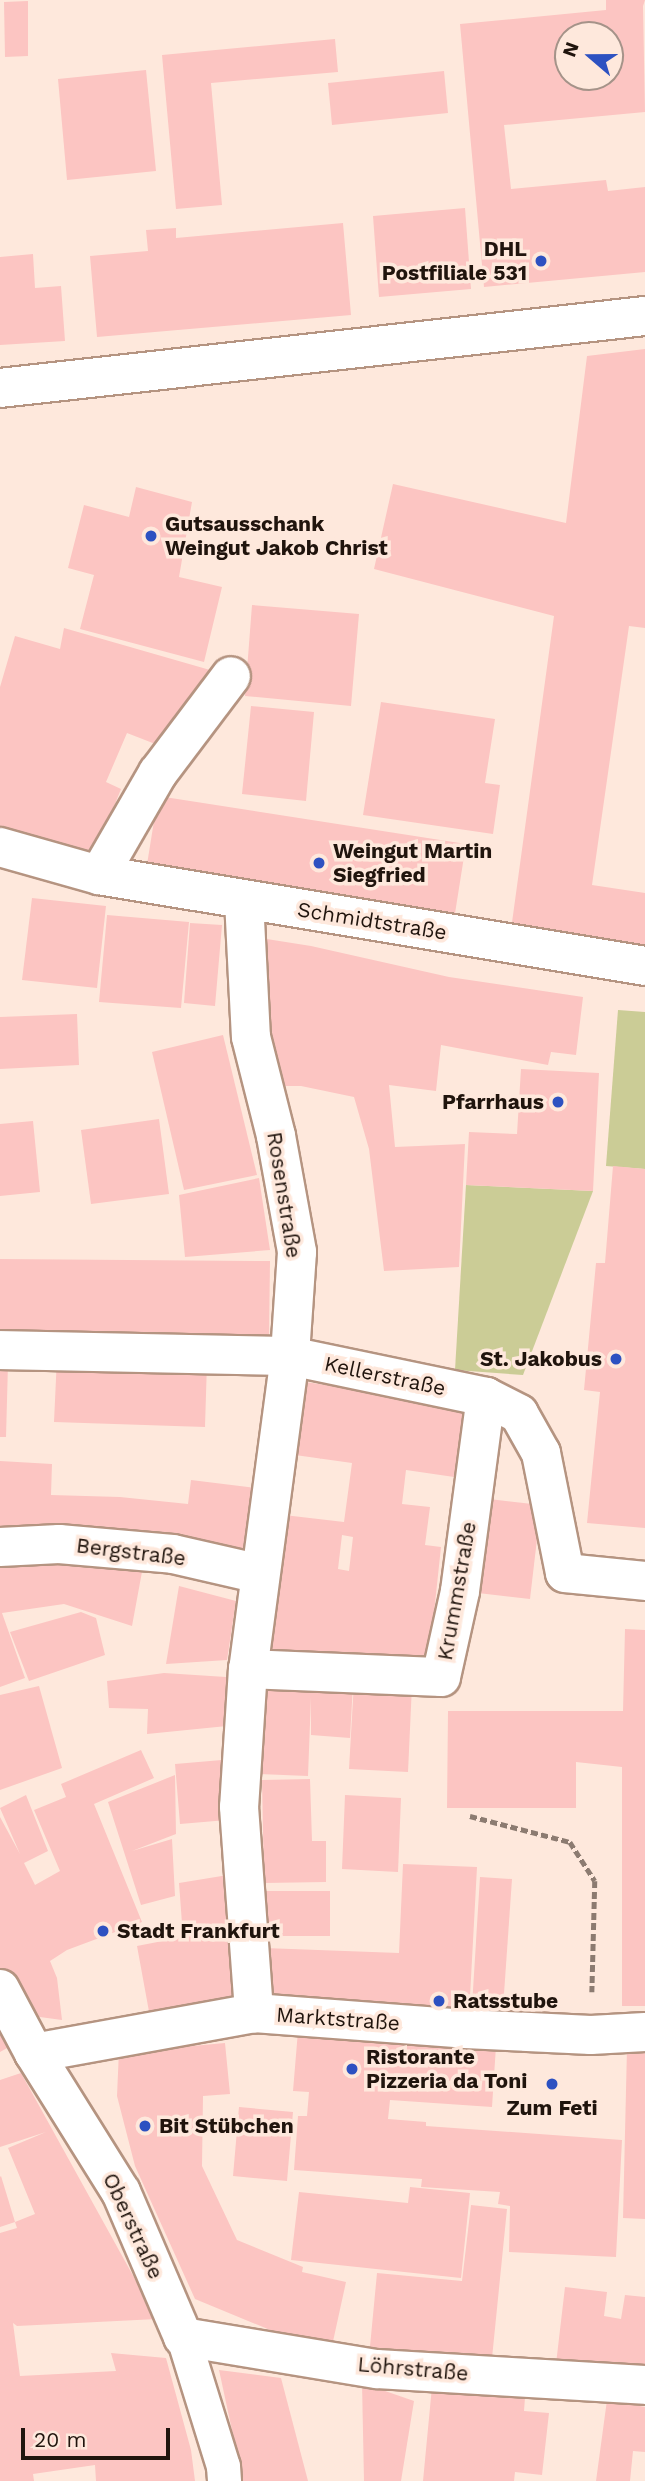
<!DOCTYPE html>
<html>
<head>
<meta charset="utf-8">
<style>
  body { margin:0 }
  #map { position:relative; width:645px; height:2481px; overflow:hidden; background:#fee8dc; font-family:"Work Sans",sans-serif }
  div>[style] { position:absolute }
  .green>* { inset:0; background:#cbcc96 }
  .building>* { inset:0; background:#fcc5c2 }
  .path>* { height:4.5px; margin-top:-2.25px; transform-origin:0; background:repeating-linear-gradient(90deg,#8c7b71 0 7px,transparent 0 10.5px) }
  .roads { filter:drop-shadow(2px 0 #b59481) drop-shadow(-2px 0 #b59481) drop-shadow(0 2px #b59481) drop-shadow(0 -2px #b59481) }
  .pedestrian>* { height:33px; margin:-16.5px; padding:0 16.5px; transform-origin:16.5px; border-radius:16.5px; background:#fff }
  .minor>* { height:38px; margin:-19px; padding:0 19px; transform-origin:19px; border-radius:19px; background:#fff }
  .secondary>* { height:38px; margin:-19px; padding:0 19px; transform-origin:19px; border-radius:19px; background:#fff }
  .dots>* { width:19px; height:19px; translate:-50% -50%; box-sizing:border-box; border:4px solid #fee8dc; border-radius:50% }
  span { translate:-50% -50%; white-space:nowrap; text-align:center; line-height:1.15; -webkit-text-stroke:7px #fee8dc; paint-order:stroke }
  .poi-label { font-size:21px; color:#20140d; font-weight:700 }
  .right { translate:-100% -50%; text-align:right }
  .left { translate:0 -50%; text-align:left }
  .street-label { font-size:21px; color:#20140d }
  .north { position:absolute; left:554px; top:21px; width:70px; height:70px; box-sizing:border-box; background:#fee8dc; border:2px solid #a59389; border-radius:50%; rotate:290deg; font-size:19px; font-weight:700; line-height:28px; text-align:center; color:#20140d }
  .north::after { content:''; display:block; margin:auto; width:24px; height:32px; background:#2d51c1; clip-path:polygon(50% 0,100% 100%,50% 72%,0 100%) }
  .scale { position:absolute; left:21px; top:2428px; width:149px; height:32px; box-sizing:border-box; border:4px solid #20140d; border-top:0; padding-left:9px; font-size:21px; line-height:24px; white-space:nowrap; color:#20140d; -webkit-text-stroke:5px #fee8dc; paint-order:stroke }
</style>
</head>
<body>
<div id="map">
  <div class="green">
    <div style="clip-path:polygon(618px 1010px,645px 1012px,645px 1169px,606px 1166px)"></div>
    <div style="clip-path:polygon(466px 1185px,593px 1191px,523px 1375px,455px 1370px)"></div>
  </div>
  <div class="building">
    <div style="clip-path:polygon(evenodd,606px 0,645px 0,643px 6px,645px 112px,504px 125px,511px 189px,606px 180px,608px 191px,645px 187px,645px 272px,484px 287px,460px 24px,606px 10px,606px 0,568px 35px,610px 35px,610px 77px,568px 77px,568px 35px)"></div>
    <div style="clip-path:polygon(28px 1px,28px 56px,5px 57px,4px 2px)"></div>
    <div style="clip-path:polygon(335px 39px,338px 72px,211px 83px,222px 205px,176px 209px,162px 55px)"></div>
    <div style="clip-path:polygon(146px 70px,156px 171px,67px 180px,58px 79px)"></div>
    <div style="clip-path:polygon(444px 71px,448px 113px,332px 125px,328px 83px)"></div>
    <div style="clip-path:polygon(465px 208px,471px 289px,379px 297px,373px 216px)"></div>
    <div style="clip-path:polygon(343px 223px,351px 315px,97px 337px,90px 256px,148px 251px,146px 230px,176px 228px,176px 238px)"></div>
    <div style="clip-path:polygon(33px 254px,35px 288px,61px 286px,65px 341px,0 345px,0 257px)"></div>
    <div style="clip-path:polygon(645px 349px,645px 628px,629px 626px,592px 885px,645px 893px,645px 953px,510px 937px,554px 616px,580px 619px,554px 616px,374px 569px,393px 484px,566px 523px,587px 356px)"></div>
    <div style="clip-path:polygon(136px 487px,192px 502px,179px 577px,222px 587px,204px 662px,80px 629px,94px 575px,68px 568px,84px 505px,129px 517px)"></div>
    <div style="clip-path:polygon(252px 605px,359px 614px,351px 706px,245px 696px)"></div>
    <div style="clip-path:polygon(64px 628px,210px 670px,163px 747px,127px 733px,106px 782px,121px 789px,91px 864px,0 832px,0 687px,15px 636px,60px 649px)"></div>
    <div style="clip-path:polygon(381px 702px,495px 719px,485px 783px,500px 785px,493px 834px,363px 815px)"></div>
    <div style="clip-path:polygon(251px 706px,314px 712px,306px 801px,242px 794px)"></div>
    <div style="clip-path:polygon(158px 796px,466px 844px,453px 926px,145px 877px)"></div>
    <div style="clip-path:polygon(32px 898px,106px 906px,97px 988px,22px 980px)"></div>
    <div style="clip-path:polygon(107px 915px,189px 922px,181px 1008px,99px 1002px)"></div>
    <div style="clip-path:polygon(190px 923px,222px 925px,215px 1006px,184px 1003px)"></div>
    <div style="clip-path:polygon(254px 937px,311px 946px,449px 977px,583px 997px,576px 1055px,551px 1052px,548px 1065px,441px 1045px,436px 1091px,389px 1085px,395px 1147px,465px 1144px,459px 1267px,384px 1271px,369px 1149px,354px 1097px,301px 1086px,274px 1086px)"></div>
    <div style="clip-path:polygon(77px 1014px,79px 1065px,0 1069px,0 1017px)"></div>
    <div style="clip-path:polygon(223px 1035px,257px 1175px,184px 1190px,152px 1052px)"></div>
    <div style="clip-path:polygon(521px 1069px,599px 1073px,593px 1191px,466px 1185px,469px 1132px,517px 1134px)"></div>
    <div style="clip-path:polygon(159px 1119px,169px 1194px,91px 1204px,81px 1130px)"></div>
    <div style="clip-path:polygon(33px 1121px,40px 1192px,0 1196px,0 1124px)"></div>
    <div style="clip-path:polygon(613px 1166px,645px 1169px,645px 1528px,587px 1523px,600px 1392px,584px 1390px,596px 1263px,605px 1263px)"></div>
    <div style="clip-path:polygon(259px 1178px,270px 1250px,185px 1257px,179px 1195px)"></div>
    <div style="clip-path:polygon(0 1259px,270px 1261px,269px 1337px,0 1333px)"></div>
    <div style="clip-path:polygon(57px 1357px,207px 1362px,205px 1427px,54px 1422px)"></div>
    <div style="clip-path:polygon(0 1364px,8px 1364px,6px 1437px,0 1437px)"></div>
    <div style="clip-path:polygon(evenodd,298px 1381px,472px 1406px,461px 1478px,406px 1470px,402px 1504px,430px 1507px,425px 1545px,441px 1547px,428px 1669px,269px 1653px,284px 1515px,344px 1522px,352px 1463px,288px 1454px,298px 1381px,342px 1535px,353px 1537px,349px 1571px,338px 1569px,342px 1535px)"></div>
    <div style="clip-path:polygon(0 1461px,52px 1464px,51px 1495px,120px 1497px,188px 1504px,191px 1480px,256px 1488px,247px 1555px,0 1535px)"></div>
    <div style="clip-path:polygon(489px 1499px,541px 1505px,530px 1599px,478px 1593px)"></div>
    <div style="clip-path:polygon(0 1555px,144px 1561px,132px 1626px,64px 1604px,2px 1613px,25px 1678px,0 1687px)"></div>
    <div style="clip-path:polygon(179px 1586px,236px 1601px,227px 1660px,166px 1664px)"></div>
    <div style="clip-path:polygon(81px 1612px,96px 1618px,105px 1655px,29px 1681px,10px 1632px)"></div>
    <div style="clip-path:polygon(625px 1629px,645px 1630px,645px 2006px,622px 2006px,622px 1767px,576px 1762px,576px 1808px,447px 1808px,448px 1711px,623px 1711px)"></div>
    <div style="clip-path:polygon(164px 1673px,226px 1677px,227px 1726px,147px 1734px,148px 1709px,109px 1708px,107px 1681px)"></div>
    <div style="clip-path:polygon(354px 1682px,412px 1685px,408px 1772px,349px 1769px)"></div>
    <div style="clip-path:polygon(266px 1683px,353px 1684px,350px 1738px,311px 1735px,311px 1697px,308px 1776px,259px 1774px)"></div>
    <div style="clip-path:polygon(39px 1686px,62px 1768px,0 1790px,0 1695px)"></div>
    <div style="clip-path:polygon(141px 1750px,154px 1778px,94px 1804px,142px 1922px,67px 1950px,50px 1961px,57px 1978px,62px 2020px,25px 2015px,0 1969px,0 1817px,20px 1854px,0 1808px,26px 1795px,48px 1851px,24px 1863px,35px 1885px,60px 1871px,34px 1810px,66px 1797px,61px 1784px)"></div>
    <div style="clip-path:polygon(222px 1760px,227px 1820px,180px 1824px,175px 1764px)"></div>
    <div style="clip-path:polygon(175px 1775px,176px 1834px,132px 1851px,172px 1839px,175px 1896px,141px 1905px,108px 1802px)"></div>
    <div style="clip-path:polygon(310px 1779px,312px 1841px,326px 1841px,326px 1882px,264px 1883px,262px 1780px)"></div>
    <div style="clip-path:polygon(345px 1795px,401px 1798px,398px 1872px,342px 1869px)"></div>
    <div style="clip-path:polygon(403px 1864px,477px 1867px,469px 2015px,262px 2007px,264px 1948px,399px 1953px)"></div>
    <div style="clip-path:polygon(234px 1874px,241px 2000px,150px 2017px,137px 1946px,183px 1937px,179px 1883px)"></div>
    <div style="clip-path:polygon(480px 1877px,512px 1879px,503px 2008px,472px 2006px)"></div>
    <div style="clip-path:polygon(262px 1891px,330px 1891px,330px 1936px,262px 1936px)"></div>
    <div style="clip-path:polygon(0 2030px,9px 2047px,0 2052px)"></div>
    <div style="clip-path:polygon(298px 2031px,496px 2046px,492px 2107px,390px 2100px,388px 2119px,426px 2122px,426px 2126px,622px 2140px,616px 2257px,509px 2252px,510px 2206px,498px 2204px,500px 2192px,421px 2187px,422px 2179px,294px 2170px,298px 2116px,307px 2116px,309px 2092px,293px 2091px)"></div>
    <div style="clip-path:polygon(225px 2043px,230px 2094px,203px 2096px,202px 2166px,237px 2240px,303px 2267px,302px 2272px,346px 2282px,332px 2346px,287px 2337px,195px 2299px,135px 2166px,117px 2096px,119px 2050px,160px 2049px)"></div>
    <div style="clip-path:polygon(627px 2048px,645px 2048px,645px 2219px,623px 2218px)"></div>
    <div style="clip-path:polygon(21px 2073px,157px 2319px,17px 2326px,13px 2323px,20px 2376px,116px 2371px,111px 2353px,166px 2358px,191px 2450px,195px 2481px,96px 2481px,95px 2465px,33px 2474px,34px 2481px,0 2481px,0 2233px,17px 2228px,15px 2222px,35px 2214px,8px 2148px,46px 2132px,0 2147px,0 2080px)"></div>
    <div style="clip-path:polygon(239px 2107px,293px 2112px,287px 2181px,233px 2176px)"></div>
    <div style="clip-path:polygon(1px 2176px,15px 2222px,0 2227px,0 2177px)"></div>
    <div style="clip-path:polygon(410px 2187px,470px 2193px,461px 2278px,291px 2260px,299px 2192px,408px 2203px)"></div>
    <div style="clip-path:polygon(471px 2205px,507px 2209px,491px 2368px,369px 2357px,377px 2273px,462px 2281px)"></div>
    <div style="clip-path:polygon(565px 2287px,607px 2292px,604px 2316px,621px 2319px,625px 2295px,645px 2297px,645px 2375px,556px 2364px)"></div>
    <div style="clip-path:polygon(219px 2370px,281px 2378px,308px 2481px,243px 2481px)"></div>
    <div style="clip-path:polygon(433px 2376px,526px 2384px,524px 2411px,549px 2413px,542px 2475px,515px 2472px,514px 2481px,423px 2481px)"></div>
    <div style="clip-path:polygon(362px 2383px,414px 2401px,401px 2481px,364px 2481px)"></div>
    <div style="clip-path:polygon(607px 2400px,645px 2407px,645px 2452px,633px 2451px,630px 2481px,596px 2481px)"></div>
  </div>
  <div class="path">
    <div style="left:470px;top:1816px;width:103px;rotate:14.6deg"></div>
    <div style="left:570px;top:1842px;width:46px;rotate:57.3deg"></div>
    <div style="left:595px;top:1881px;width:111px;rotate:91.5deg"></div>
  </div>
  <div class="roads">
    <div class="pedestrian">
      <div style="left:183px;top:2337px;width:135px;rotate:72.8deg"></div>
      <div style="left:223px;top:2466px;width:15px;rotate:86deg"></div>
    </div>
    <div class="minor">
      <div style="left:0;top:847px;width:103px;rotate:15.8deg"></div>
      <div style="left:99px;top:875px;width:554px;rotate:9.46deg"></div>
      <div style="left:99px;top:875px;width:118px;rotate:-60deg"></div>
      <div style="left:158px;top:773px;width:121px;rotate:-53deg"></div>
      <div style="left:244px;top:900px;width:137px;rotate:87.1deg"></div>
      <div style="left:251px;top:1037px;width:102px;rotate:75.8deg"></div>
      <div style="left:276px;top:1136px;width:118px;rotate:79.7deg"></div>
      <div style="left:297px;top:1252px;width:104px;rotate:93.9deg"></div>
      <div style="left:290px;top:1356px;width:316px;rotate:97.6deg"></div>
      <div style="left:248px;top:1669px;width:138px;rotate:93.7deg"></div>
      <div style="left:239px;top:1807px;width:207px;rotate:85.8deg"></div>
      <div style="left:0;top:1350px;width:290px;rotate:1.2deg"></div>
      <div style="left:290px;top:1356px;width:200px;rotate:11.8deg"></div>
      <div style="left:486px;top:1397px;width:37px;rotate:27deg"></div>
      <div style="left:519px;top:1414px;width:45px;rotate:60.6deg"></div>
      <div style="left:541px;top:1453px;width:122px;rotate:78.7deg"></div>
      <div style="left:565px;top:1573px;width:80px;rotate:5.7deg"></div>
      <div style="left:0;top:1547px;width:59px;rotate:-2.9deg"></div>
      <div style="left:59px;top:1544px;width:114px;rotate:5deg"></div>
      <div style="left:173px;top:1554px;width:89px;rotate:12.9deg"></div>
      <div style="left:248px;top:1669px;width:193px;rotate:2.4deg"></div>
      <div style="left:441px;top:1677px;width:88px;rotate:-77.5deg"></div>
      <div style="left:460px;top:1591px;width:196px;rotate:-82.4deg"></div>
      <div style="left:0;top:1989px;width:72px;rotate:62deg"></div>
      <div style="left:34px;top:2053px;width:164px;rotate:58deg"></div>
      <div style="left:121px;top:2192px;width:158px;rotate:66.8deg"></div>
      <div style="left:183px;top:2337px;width:197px;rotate:9.4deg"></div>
      <div style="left:377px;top:2369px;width:268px;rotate:3.4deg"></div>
      <div style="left:34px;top:2053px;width:224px;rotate:-10.3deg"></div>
      <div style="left:254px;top:2013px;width:212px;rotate:4.3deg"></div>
      <div style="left:465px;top:2029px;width:126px;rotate:2.7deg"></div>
      <div style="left:591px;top:2035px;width:54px;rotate:-3.2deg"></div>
    </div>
    <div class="secondary">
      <div style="left:0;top:388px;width:649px;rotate:-6.37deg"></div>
    </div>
  </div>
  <div class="dots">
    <div style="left:541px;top:261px;background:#2d51c1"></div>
    <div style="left:151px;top:536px;background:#2d51c1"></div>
    <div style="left:319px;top:863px;background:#2d51c1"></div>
    <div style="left:558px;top:1102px;background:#2d51c1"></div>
    <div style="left:616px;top:1359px;background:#2d51c1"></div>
    <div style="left:103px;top:1931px;background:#2d51c1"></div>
    <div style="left:439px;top:2001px;background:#2d51c1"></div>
    <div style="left:352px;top:2069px;background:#2d51c1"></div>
    <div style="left:552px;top:2084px;background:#2d51c1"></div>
    <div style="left:145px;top:2126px;background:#2d51c1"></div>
  </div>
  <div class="poi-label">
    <span class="right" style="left:527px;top:261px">DHL<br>Postfiliale 531</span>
    <span class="left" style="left:165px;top:536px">Gutsausschank<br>Weingut Jakob Christ</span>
    <span class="left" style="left:333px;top:863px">Weingut Martin<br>Siegfried</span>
    <span class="right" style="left:544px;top:1102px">Pfarrhaus</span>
    <span class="right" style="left:602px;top:1359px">St. Jakobus</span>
    <span class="left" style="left:117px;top:1931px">Stadt Frankfurt</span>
    <span class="left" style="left:453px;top:2001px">Ratsstube</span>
    <span class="left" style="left:366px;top:2069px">Ristorante<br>Pizzeria da Toni</span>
    <span style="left:552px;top:2108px">Zum Feti</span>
    <span class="left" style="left:159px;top:2126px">Bit Stübchen</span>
  </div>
  <div class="street-label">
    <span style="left:372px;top:921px;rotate:9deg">Schmidtstraße</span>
    <span style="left:284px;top:1195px;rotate:81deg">Rosenstraße</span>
    <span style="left:385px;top:1376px;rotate:12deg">Kellerstraße</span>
    <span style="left:131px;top:1552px;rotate:7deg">Bergstraße</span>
    <span style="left:457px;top:1591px;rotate:-80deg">Krummstraße</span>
    <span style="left:338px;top:2019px;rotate:4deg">Marktstraße</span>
    <span style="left:133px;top:2226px;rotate:65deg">Oberstraße</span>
    <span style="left:413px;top:2369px;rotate:5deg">Löhrstraße</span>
  </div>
  <div class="north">N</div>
  <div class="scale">20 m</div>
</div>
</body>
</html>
